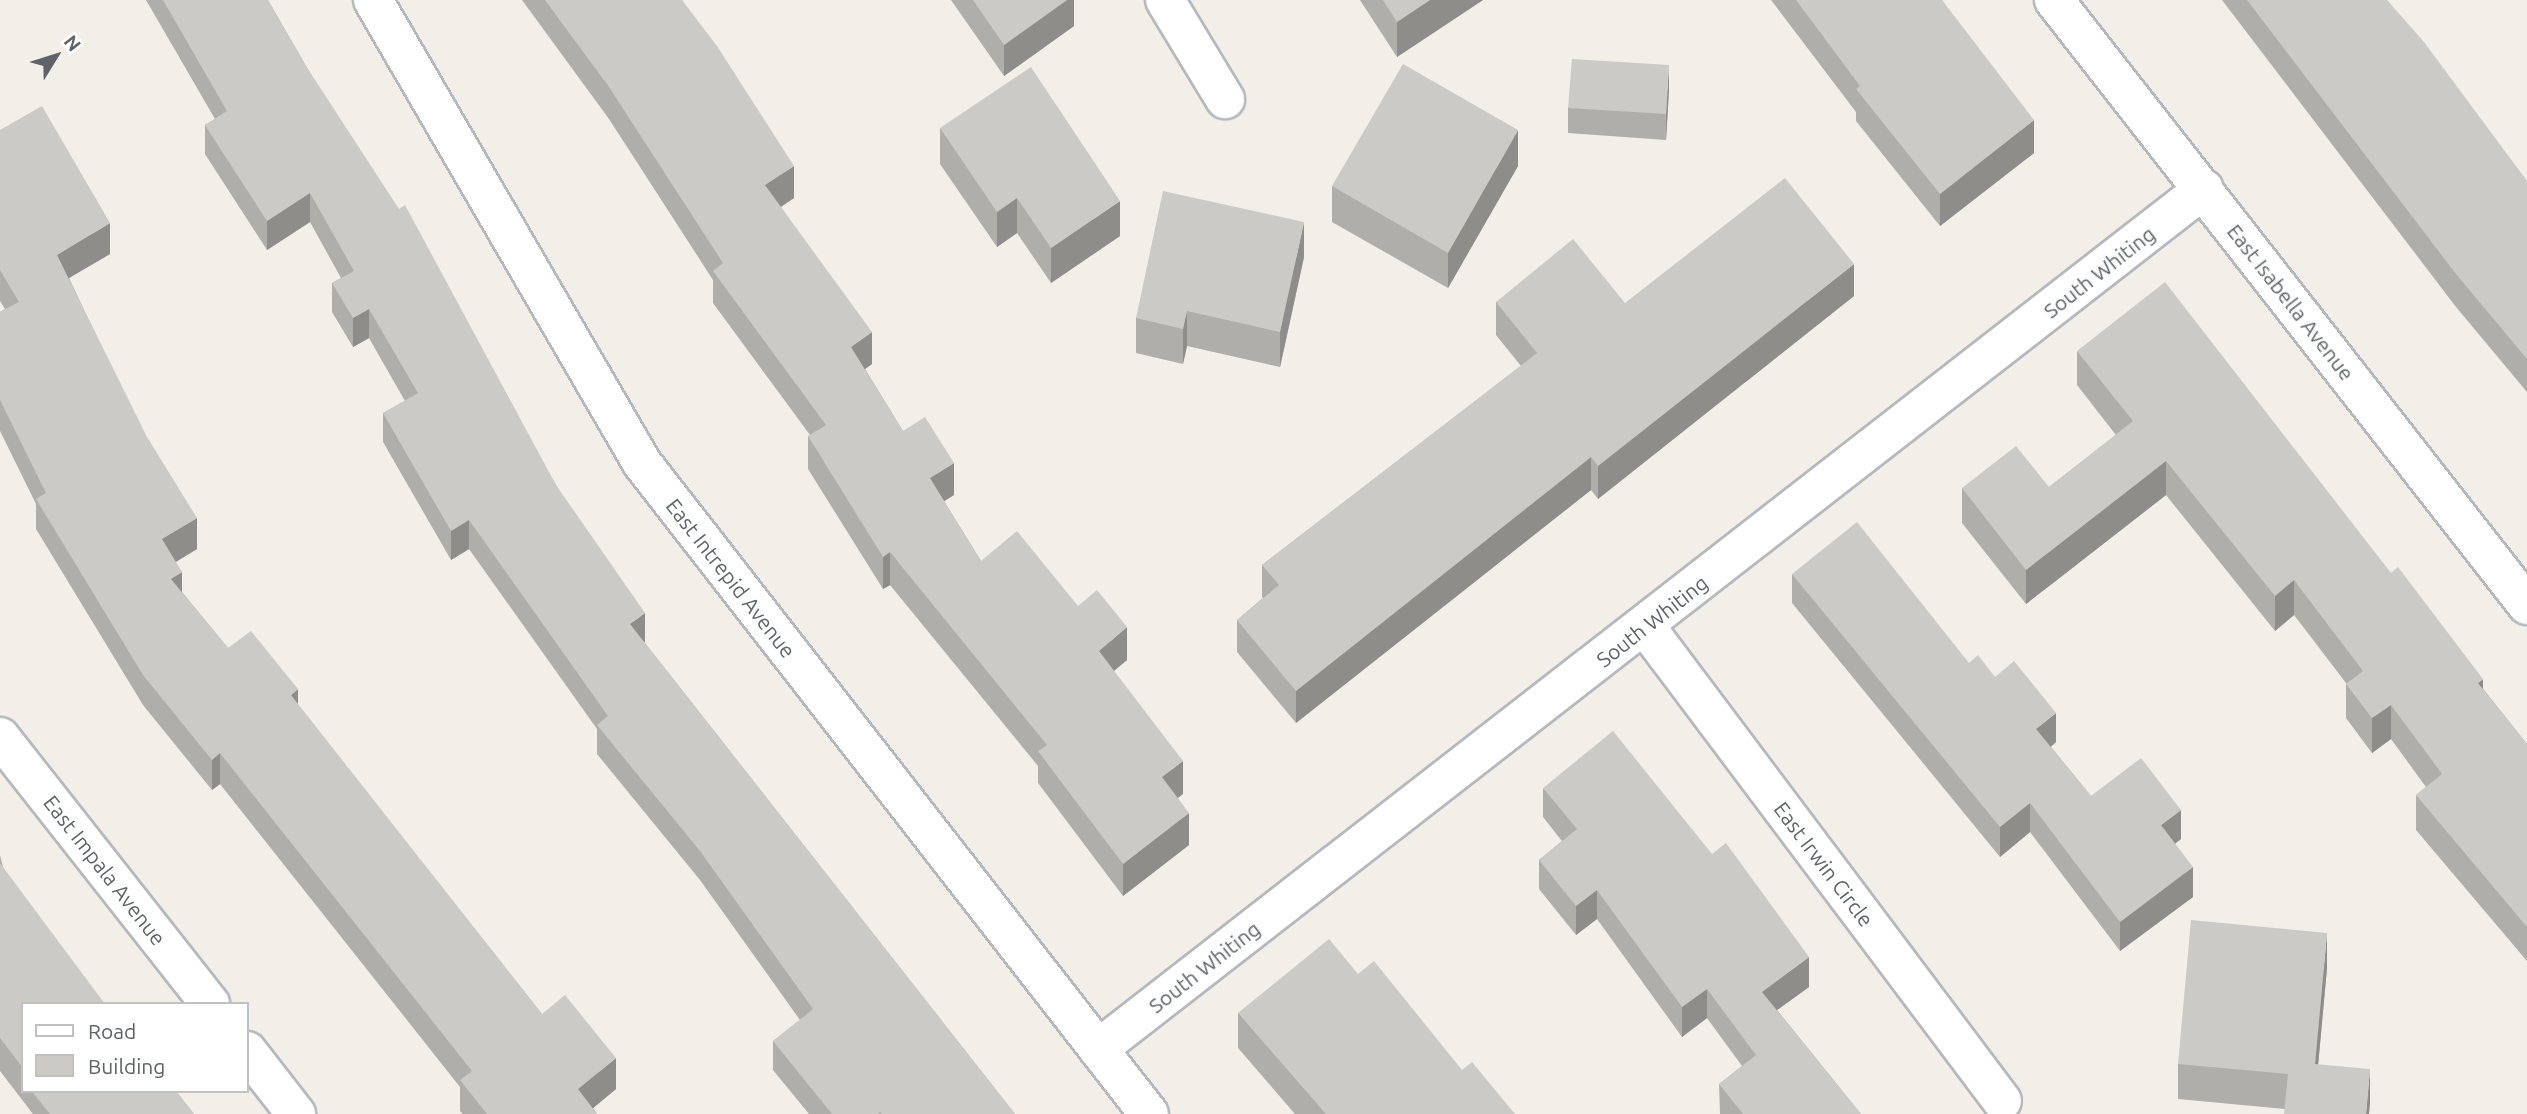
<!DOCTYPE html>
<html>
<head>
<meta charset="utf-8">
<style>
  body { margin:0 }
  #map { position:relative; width:2527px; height:1114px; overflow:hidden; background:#f1efe8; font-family:Ubuntu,sans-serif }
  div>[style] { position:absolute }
  .roads { filter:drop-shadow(2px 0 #b5b8bc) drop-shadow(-2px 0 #b5b8bc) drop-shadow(0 2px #b5b8bc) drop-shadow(0 -2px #b5b8bc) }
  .minor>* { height:38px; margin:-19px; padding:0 19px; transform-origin:19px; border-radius:19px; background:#fff }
  .wall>* { inset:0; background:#afaea9 }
  .shaded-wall>* { inset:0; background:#8f8d8a }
  .building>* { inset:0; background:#cccac5 }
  span { translate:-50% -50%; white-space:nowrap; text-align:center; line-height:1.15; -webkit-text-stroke:5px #fff; paint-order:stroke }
  .street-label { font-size:21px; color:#5f6368 }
  .legend { position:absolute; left:21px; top:1002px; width:228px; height:91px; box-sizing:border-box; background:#fff; border:2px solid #bfc1c3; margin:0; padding:9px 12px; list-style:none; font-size:21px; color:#5f6368 }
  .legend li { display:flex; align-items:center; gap:14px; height:35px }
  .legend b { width:35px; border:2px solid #bfc1c3 }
  .north { position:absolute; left:21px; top:21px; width:70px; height:70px; -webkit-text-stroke:5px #fff; paint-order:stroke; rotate:52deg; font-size:19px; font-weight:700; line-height:28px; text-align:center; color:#5f6368 }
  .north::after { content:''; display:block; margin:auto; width:24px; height:32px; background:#5f6368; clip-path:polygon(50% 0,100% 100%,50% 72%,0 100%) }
</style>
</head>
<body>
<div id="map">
  <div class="roads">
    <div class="minor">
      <div style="left:373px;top:0;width:535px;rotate:59.84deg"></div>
      <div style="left:642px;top:463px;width:825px;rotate:52.09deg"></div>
      <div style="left:1165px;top:0;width:116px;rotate:58.8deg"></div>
      <div style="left:2054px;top:0;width:768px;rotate:51.98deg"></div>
      <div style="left:1645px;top:626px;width:594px;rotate:53.07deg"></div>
      <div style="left:0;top:737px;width:340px;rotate:51.8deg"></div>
      <div style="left:1098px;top:1049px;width:1401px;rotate:-37.87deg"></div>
      <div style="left:247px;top:1051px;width:80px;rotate:52.1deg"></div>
    </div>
  </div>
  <div class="wall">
    <div style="clip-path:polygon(146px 0,268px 0,306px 66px,556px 485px,645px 643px,1015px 1114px,809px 1114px,773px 1070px,773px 1041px,800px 1020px,700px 880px,597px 754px,597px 729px,469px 549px,451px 560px,383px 442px,383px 413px,405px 401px,369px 338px,353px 347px,332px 312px,332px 283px,341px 278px,310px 222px,267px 250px,205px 154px,205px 125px,215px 119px)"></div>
    <div style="clip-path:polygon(522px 0,682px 0,794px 198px,781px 207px,872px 364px,865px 369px,903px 431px,954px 495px,944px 501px,981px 561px,1078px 606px,1127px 660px,1114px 671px,1183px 794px,1178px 798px,1189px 845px,1123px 896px,1038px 783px,1038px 766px,890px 585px,883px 589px,808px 469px,808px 436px,810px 435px,713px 303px,713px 280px,609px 119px)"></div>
    <div style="clip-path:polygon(951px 0,1074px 0,1074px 26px,1004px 76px)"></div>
    <div style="clip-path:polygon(1360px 0,1483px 0,1397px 57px)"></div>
    <div style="clip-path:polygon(1771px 0,1942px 0,2034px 153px,1940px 226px,1856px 121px,1856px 112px)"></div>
    <div style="clip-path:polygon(2222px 0,2387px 0,2527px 181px,2527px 392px,2456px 307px)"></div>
    <div style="clip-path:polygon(1669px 90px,1666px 140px,1568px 133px,1568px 108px)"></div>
    <div style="clip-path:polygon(940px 128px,1120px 236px,1051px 283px,1017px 233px,997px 247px,940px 164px)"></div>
    <div style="clip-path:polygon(0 130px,110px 254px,69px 278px,197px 549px,176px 562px,182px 592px,228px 648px,298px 705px,542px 1014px,616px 1089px,593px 1108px,597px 1114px,463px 1114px,460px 1111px,460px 1087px,220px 784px,212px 790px,143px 705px,36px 529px,36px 504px,0 431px,0 312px,5px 309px,0 301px)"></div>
    <div style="clip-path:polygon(1518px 166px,1448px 288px,1332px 222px,1332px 186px)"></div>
    <div style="clip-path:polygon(1304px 257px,1280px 367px,1187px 346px,1183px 364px,1136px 353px,1136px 318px)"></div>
    <div style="clip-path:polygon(1854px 296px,1598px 499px,1591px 490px,1296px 723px,1237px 652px,1237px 620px,1263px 598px,1262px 597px,1262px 565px,1521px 366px,1496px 335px,1496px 302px,1625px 303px)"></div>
    <div style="clip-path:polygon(2077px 351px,2391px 573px,2527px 744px,2527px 961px,2416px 830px,2416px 795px,2426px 787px,2391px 739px,2372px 753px,2346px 718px,2346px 683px,2294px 615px,2275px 631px,2166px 495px,2026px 604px,1962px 523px,1962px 488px,2049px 487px,2116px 435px,2077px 385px)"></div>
    <div style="clip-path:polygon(1792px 574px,1969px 663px,1995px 677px,2056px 742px,2051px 747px,2091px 796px,2181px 839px,2175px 844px,2193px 897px,2120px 951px,2030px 832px,2000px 857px,1792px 603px)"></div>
    <div style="clip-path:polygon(1543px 788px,1809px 987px,1777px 1010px,1861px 1114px,1720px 1114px,1719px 1084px,1742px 1066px,1707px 1018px,1682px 1037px,1597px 919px,1576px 935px,1539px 889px,1539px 860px,1562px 841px,1543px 817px)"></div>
    <div style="clip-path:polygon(0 855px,3px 867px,23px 1004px,23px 1091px,176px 1091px,194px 1114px,33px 1114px,0 1071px)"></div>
    <div style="clip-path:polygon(2327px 968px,2318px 1065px,2370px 1104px,2285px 1109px,2178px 1099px,2178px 1064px)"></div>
    <div style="clip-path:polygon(1358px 974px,1462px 1070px,1515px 1114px,1295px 1114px,1238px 1048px,1238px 1013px)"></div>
  </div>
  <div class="shaded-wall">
    <div style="clip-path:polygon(1067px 0,1074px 0,1074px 26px,1004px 76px,1004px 45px)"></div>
    <div style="clip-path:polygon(1430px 0,1483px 0,1397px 57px,1397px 22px)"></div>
    <div style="clip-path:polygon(1669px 65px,1669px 90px,1666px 140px,1666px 114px)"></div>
    <div style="clip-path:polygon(2034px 120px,2034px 153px,1940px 226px,1940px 194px)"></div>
    <div style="clip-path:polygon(1518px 130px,1518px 166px,1448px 288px,1448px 253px)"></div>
    <div style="clip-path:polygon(794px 166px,794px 198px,765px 217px,765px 185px)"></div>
    <div style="clip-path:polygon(310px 193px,310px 222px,267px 250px,267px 221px)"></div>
    <div style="clip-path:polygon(1017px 198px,1017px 233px,997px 247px,997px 212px)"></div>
    <div style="clip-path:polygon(1120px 201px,1120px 236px,1051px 283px,1051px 248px)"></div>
    <div style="clip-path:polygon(1304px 222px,1304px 257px,1280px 367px,1280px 332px)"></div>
    <div style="clip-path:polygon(110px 223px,110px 254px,57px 285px,57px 255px)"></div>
    <div style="clip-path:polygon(1854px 264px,1854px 296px,1598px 499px,1598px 466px)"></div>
    <div style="clip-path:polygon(369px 309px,369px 338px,353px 347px,353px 318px)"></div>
    <div style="clip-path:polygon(1187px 311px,1187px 346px,1183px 364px,1183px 329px)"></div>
    <div style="clip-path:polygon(872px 332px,872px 364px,851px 379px,851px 347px)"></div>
    <div style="clip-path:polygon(1591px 457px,1591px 490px,1296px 723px,1296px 691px)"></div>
    <div style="clip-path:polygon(2166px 461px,2166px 495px,2026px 604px,2026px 570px)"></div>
    <div style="clip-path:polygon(954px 463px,954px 495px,930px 510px,930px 478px)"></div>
    <div style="clip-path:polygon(197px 518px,197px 549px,162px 570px,162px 539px)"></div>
    <div style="clip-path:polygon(469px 520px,469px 549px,451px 560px,451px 531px)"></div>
    <div style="clip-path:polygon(890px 552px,890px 585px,883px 589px,883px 557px)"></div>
    <div style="clip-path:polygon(182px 572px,182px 603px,171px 579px)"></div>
    <div style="clip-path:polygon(2294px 580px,2294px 615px,2275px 631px,2275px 596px)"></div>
    <div style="clip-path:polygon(645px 613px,645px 642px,630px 653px,630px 624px)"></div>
    <div style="clip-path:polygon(1127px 627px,1127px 660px,1099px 683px,1099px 651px)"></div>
    <div style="clip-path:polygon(2483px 679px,2483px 713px,2478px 683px)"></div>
    <div style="clip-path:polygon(298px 689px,298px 720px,291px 695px)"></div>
    <div style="clip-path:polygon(2391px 705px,2391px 739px,2372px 753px,2372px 718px)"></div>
    <div style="clip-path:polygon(2056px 713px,2056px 742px,2036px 758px,2036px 729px)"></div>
    <div style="clip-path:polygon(220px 753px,220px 784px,212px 790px,212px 760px)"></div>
    <div style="clip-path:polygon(1183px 761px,1183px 794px,1162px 809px,1162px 777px)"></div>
    <div style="clip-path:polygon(2030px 803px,2030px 832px,2000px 857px,2000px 827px)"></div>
    <div style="clip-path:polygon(2181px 810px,2181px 839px,2161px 854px,2161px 825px)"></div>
    <div style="clip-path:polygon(1189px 813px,1189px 845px,1123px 896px,1123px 864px)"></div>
    <div style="clip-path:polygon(2193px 867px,2193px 897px,2120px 951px,2120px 922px)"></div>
    <div style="clip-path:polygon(1597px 890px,1597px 919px,1576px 935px,1576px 906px)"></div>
    <div style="clip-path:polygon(2327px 933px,2327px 968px,2315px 1099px,2315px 1064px)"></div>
    <div style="clip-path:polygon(1809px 957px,1809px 987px,1762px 1021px,1762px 992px)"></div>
    <div style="clip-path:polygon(1707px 989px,1707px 1018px,1682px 1037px,1682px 1007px)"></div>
    <div style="clip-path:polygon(616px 1058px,616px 1089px,586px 1114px,578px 1089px)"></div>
    <div style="clip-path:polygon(2370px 1069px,2370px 1104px,2369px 1114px,2366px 1114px)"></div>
  </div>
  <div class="building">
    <div style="clip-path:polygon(163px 0,268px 0,306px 66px,399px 209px,405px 205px,556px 485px,645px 613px,630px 624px,1015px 1114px,882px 1114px,880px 1112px,878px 1114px,832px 1114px,773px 1041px,813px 1009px,700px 851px,597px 725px,608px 716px,469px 520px,451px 531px,383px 413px,418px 393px,369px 309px,353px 318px,332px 283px,354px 271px,310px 193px,267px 221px,205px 125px,227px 111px)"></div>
    <div style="clip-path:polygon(545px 0,682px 0,717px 46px,794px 166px,765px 185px,872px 332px,851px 347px,903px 431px,925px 417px,954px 463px,930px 478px,981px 561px,1017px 531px,1078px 606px,1097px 590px,1127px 627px,1099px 651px,1183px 761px,1162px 777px,1189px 813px,1123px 864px,1038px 751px,1047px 745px,890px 552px,883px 557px,808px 436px,826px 425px,713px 271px,723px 263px,609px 87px)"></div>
    <div style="clip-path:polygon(973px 0,1067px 0,1004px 45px)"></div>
    <div style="clip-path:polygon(1383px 0,1430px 0,1397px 22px)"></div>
    <div style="clip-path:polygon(1796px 0,1942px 0,2034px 120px,1940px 194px,1856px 89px,1860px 86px)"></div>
    <div style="clip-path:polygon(2247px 0,2387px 0,2424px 42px,2527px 181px,2527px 359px,2456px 274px)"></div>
    <div style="clip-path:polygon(1572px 59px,1669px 65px,1666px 114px,1568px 108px)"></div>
    <div style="clip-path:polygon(1403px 64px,1518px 130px,1448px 253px,1332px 186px)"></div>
    <div style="clip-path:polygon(1031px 67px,1120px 201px,1051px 248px,1017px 198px,997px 212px,940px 128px)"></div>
    <div style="clip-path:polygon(42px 106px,110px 223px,57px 255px,147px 437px,197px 518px,162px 539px,182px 572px,171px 579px,228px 648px,251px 631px,298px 689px,291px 695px,542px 1014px,565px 995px,616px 1058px,578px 1089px,597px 1114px,487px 1114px,460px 1080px,472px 1071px,220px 753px,212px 760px,143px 675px,36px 499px,46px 493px,0 400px,0 312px,19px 302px,0 270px,0 130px)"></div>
    <div style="clip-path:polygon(1785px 178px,1854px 264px,1598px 466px,1591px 457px,1296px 691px,1237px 620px,1279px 585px,1262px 565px,1537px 353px,1496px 302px,1573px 239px,1625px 303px)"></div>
    <div style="clip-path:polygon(1163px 191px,1304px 222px,1280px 332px,1187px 311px,1183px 329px,1136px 318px)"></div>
    <div style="clip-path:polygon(2165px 282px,2391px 573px,2398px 567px,2483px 679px,2478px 683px,2527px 744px,2527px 927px,2416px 795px,2442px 774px,2391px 705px,2372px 718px,2346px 684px,2363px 671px,2294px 580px,2275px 596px,2166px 461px,2026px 570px,1962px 488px,2016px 446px,2049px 487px,2133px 421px,2077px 351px)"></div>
    <div style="clip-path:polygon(1857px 522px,1969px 663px,1978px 655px,1995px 677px,2014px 661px,2056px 713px,2036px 729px,2091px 796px,2141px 758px,2181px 810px,2161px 825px,2193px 867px,2120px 922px,2030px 803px,2000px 827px,1792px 574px)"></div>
    <div style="clip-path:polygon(1613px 731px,1712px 854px,1726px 843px,1809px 957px,1762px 992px,1861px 1114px,1743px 1114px,1719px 1084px,1756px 1055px,1707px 989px,1682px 1007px,1597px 890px,1576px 906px,1539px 860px,1577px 829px,1543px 788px)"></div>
    <div style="clip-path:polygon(0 863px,105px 1004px,23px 1004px,23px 1068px,0 1038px)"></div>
    <div style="clip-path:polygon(2191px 920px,2327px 933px,2315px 1064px,2370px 1069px,2366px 1114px,2284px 1114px,2288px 1074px,2178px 1064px)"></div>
    <div style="clip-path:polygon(1329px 939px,1358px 974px,1374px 961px,1462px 1070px,1472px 1062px,1515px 1114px,1326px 1114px,1238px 1013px)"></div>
    <div style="clip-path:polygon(35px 1091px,176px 1091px,194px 1114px,50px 1114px,33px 1093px)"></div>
  </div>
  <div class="street-label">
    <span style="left:2099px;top:272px;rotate:-38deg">South Whiting</span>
    <span style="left:2291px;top:302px;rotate:52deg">East Isabella Avenue</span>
    <span style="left:731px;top:578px;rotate:52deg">East Intrepid Avenue</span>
    <span style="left:1652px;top:621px;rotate:-38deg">South Whiting</span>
    <span style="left:1824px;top:864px;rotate:53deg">East Irwin Circle</span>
    <span style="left:105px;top:870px;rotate:52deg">East Impala Avenue</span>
    <span style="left:1204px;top:967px;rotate:-38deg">South Whiting</span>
  </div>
  <ul class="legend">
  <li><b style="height:9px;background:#fff"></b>Road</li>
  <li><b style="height:19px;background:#cccac5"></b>Building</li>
  </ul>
  <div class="north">N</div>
</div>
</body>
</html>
